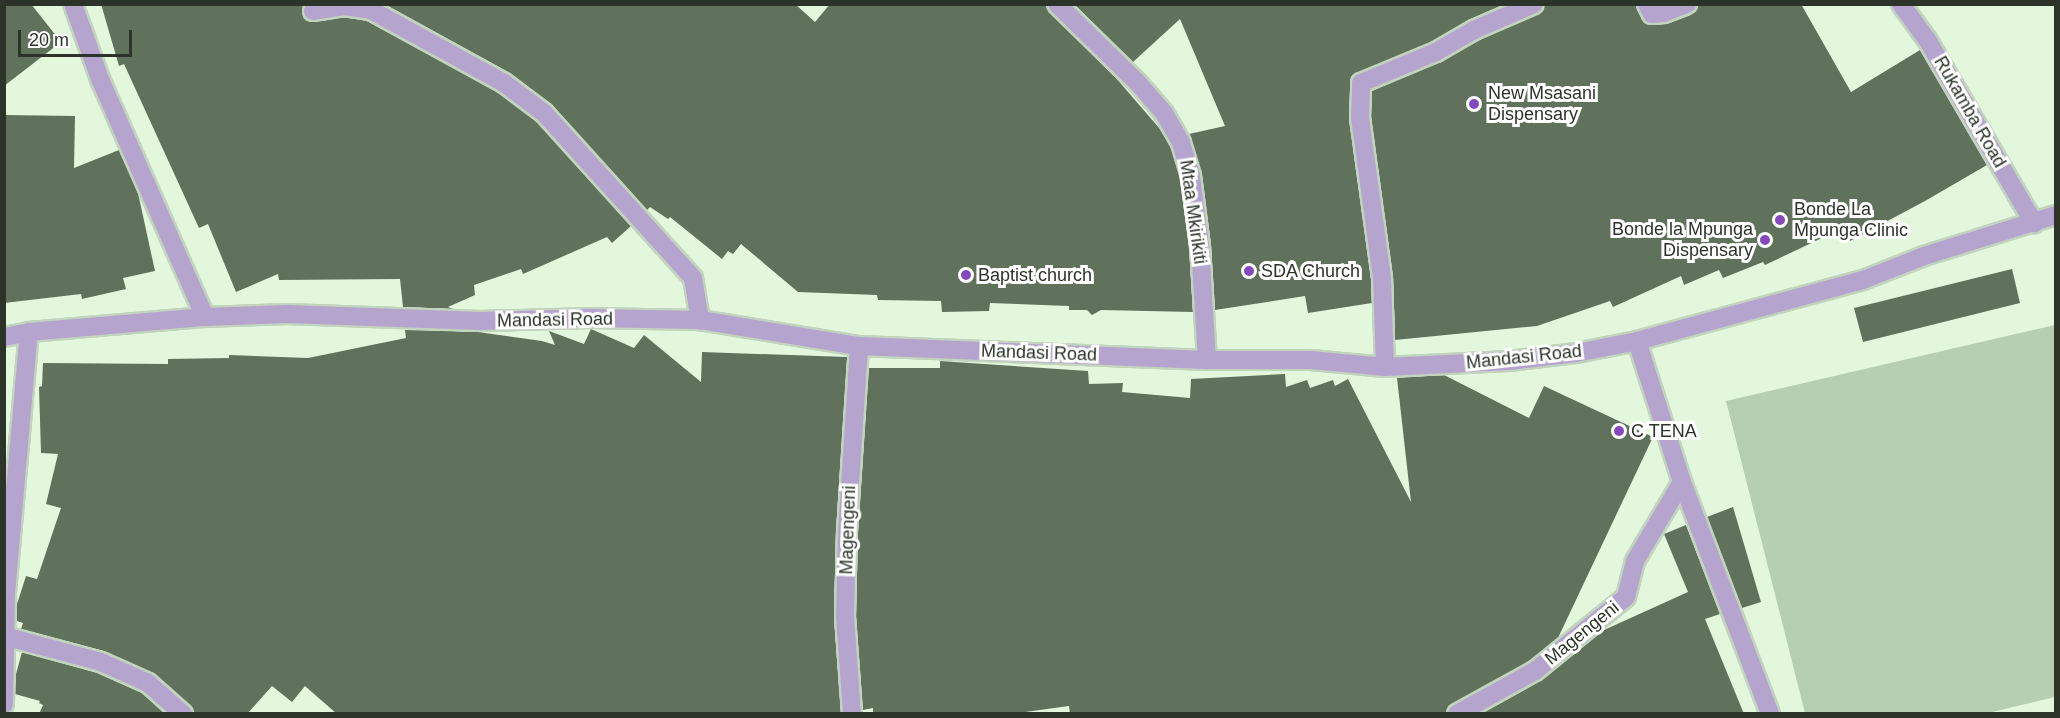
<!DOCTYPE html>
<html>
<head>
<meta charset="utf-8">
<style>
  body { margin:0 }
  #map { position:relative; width:2060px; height:718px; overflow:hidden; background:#e3f7dd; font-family:Arial,sans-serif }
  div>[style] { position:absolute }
  .green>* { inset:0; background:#b7cfb1 }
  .building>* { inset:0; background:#61725c }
  .roads { filter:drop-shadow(2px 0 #c2d4bd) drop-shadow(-2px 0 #c2d4bd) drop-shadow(0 2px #c2d4bd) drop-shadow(0 -2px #c2d4bd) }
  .street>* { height:18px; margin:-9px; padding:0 9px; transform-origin:9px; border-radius:9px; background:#b5a4cd }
  .dots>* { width:16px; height:16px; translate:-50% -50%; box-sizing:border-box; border:3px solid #fff; border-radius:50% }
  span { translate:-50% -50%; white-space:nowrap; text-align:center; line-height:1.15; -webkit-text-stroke:6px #fff; paint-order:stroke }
  .poi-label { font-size:18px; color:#2c342a }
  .left { translate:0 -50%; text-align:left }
  .right { translate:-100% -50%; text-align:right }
  .street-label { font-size:18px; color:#2c342a }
  .frame { position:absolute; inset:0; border:6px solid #2c342a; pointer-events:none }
  .scale { position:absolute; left:18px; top:30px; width:114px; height:27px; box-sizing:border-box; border:3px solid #2c342a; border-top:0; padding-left:8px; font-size:18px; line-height:21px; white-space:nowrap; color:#2c342a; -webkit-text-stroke:4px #fff; paint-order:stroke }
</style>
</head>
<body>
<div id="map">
  <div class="green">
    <div style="clip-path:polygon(2055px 325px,2055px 697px,1988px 713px,1805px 713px,1726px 401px)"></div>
  </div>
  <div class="building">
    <div style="clip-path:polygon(4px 4px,31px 4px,61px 42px,4px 86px)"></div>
    <div style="clip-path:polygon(101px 4px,304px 4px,302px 13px,310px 22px,343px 17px,367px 21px,498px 92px,536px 121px,631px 226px,612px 243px,607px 237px,523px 274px,521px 269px,474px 285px,475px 295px,448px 307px,453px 309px,403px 307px,400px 279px,279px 280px,278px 274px,236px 292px,208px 224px,199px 228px,124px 64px,119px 66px)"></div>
    <div style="clip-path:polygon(384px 4px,795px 4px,815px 22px,830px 4px,1046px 4px,1049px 12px,1116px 78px,1160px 129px,1171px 147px,1180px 178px,1189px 247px,1193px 312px,1101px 310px,1092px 315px,1087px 310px,1069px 310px,1069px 306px,990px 303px,989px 311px,942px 312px,941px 301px,878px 300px,877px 295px,798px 292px,741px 244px,733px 254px,728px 251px,722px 259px,670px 217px,668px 219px,650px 207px,647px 210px,551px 104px,510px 73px)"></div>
    <div style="clip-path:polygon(1074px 4px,1505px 4px,1468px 20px,1431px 42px,1351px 77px,1349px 119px,1371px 279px,1372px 303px,1308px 313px,1305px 296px,1215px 310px,1211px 245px,1202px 175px,1189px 134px,1225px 126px,1180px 19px,1133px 62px)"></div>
    <div style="clip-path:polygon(1545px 4px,1636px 4px,1642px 20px,1653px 25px,1667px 24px,1691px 15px,1698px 4px,1801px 4px,1851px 92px,1920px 50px,1987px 165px,1925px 201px,1850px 241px,1843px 228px,1765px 265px,1763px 262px,1723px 278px,1719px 270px,1684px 285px,1681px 276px,1613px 307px,1610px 301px,1537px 326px,1395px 340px,1393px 277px,1371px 117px,1372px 91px,1440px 62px,1479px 40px,1538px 14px)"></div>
    <div style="clip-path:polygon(4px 115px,75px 116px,74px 168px,119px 150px,138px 193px,155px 271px,123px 278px,126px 289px,82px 299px,81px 294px,4px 303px)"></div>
    <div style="clip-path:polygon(2012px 269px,2020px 303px,1863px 342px,1854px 308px)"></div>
    <div style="clip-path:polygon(591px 329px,634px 348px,644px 335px,701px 382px,702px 352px,847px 357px,836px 531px,834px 617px,841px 713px,337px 714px,305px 686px,292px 702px,272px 686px,247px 714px,194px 714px,190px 706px,153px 673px,104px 651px,21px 629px,23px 623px,17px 621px,17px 604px,26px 576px,37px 579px,61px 508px,46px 504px,58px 454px,41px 453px,39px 387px,42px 386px,43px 363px,168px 364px,168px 359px,229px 358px,229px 355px,308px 358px,406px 338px,405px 330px,478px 332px,542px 341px,555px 345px,549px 331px,584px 344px)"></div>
    <div style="clip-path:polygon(940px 361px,1088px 371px,1089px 384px,1123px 383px,1122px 392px,1190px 398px,1191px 379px,1285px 374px,1286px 387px,1307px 380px,1310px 388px,1333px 380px,1335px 386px,1348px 379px,1411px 502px,1397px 378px,1444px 375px,1529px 418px,1544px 386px,1653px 437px,1558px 638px,1529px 662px,1452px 704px,1446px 714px,1070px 714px,1069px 706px,1011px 714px,873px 714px,873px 708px,863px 710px,856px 617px,858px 532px,869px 368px,940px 368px)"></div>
    <div style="clip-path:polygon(1733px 507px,1761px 602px,1742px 608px,1707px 517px)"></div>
    <div style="clip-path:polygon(1686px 525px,1720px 614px,1705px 619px,1744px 714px,1481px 714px,1542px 680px,1604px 630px,1688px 592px,1664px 534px)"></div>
    <div style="clip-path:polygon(22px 652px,97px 673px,142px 693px,165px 714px,39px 714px,43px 705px,39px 703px,40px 701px,15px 694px,16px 674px)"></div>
  </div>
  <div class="roads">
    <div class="street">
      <div style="left:73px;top:4px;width:80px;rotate:70.2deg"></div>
      <div style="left:100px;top:79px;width:260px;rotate:66.2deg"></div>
      <div style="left:1057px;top:4px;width:112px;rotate:44.3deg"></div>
      <div style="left:1137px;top:82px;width:41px;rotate:48.9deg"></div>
      <div style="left:1164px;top:113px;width:34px;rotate:60deg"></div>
      <div style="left:1181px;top:143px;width:34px;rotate:73deg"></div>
      <div style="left:1191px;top:176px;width:71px;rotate:82.7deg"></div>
      <div style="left:1200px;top:246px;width:114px;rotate:86.5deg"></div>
      <div style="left:1647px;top:4px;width:11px;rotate:63deg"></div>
      <div style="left:1652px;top:14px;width:11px;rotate:-5deg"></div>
      <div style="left:1663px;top:13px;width:26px;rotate:-21deg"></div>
      <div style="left:1901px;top:4px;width:46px;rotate:53.9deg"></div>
      <div style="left:1928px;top:41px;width:211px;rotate:59.8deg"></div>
      <div style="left:313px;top:11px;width:30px;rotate:-9deg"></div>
      <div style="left:343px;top:6px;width:28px;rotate:8deg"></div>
      <div style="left:371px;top:10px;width:152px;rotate:28.8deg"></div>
      <div style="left:504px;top:83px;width:50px;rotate:36.9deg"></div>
      <div style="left:544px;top:113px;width:222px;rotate:47.9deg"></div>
      <div style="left:693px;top:278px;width:43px;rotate:80.5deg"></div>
      <div style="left:4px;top:337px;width:25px;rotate:-11deg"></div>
      <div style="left:29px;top:332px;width:177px;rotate:-4.9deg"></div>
      <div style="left:205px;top:317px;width:82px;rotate:-2.1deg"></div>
      <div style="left:287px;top:314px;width:194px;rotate:2.1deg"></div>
      <div style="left:481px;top:321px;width:109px;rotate:-1.6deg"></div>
      <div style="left:590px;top:318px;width:110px;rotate:1deg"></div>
      <div style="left:700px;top:320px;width:161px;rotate:9.3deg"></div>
      <div style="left:859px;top:346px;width:348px;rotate:2.3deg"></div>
      <div style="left:1207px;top:360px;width:104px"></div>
      <div style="left:1311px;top:360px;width:74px;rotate:5.4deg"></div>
      <div style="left:1385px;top:367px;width:124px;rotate:-2.8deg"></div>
      <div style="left:1509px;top:361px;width:67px;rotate:-6.8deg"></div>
      <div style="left:1576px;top:353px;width:62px;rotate:-11.1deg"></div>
      <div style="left:1637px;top:341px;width:234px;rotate:-15.1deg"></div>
      <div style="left:1863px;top:280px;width:66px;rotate:-21.5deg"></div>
      <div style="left:1924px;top:256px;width:138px;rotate:-17.3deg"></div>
      <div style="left:1637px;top:341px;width:148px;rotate:72.3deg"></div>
      <div style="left:1682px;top:482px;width:248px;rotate:69.2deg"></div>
      <div style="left:1385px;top:367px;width:89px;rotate:-91.9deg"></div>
      <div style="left:1382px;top:278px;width:162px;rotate:-97.8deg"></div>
      <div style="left:1360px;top:118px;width:35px;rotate:-88deg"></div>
      <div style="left:1361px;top:83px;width:81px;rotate:-22.5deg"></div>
      <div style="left:1436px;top:52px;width:44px;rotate:-30.1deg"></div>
      <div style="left:1474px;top:30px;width:65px;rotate:-23.4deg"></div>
      <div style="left:4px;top:636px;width:100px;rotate:15deg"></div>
      <div style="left:101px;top:662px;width:51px;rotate:24.1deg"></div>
      <div style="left:148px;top:683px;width:47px;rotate:41.5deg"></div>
      <div style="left:4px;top:704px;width:111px;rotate:-89deg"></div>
      <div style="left:6px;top:593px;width:262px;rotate:-85deg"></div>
      <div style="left:852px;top:714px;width:97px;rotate:-94.1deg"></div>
      <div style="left:845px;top:617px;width:85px;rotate:-88.7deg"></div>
      <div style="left:847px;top:532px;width:186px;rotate:-86.3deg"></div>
      <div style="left:1457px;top:714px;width:89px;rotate:-28.9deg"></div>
      <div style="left:1535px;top:671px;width:117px;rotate:-39.1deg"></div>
      <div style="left:1626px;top:597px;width:37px;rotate:-76deg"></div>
      <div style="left:1635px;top:561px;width:92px;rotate:-59.3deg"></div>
    </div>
  </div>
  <div class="dots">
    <div style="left:1474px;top:104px;background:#8549bf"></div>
    <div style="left:1780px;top:220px;background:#8549bf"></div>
    <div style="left:1765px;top:240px;background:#8549bf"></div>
    <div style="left:1249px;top:271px;background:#8549bf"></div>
    <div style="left:966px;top:275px;background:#8549bf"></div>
    <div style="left:1619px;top:431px;background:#8549bf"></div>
  </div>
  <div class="poi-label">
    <span class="left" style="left:1488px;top:104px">New Msasani<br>Dispensary</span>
    <span class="left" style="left:1794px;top:220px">Bonde La<br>Mpunga Clinic</span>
    <span class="right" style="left:1753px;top:240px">Bonde la Mpunga<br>Dispensary</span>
    <span class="left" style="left:1261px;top:271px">SDA Church</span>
    <span class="left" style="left:978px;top:275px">Baptist church</span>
    <span class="left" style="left:1631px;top:431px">C TENA</span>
  </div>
  <div class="street-label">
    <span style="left:1970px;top:112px;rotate:60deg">Rukamba Road</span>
    <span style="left:1193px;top:212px;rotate:82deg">Mtaa Mkirikiti</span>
    <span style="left:555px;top:320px;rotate:-1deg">Mandasi Road</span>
    <span style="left:1039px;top:353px;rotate:2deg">Mandasi Road</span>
    <span style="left:1524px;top:357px;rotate:-6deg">Mandasi Road</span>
    <span style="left:848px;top:530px;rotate:-88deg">Magengeni</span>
    <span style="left:1582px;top:633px;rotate:-39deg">Magengeni</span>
  </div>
  <div class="frame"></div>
  <div class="scale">20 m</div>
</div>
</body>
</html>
